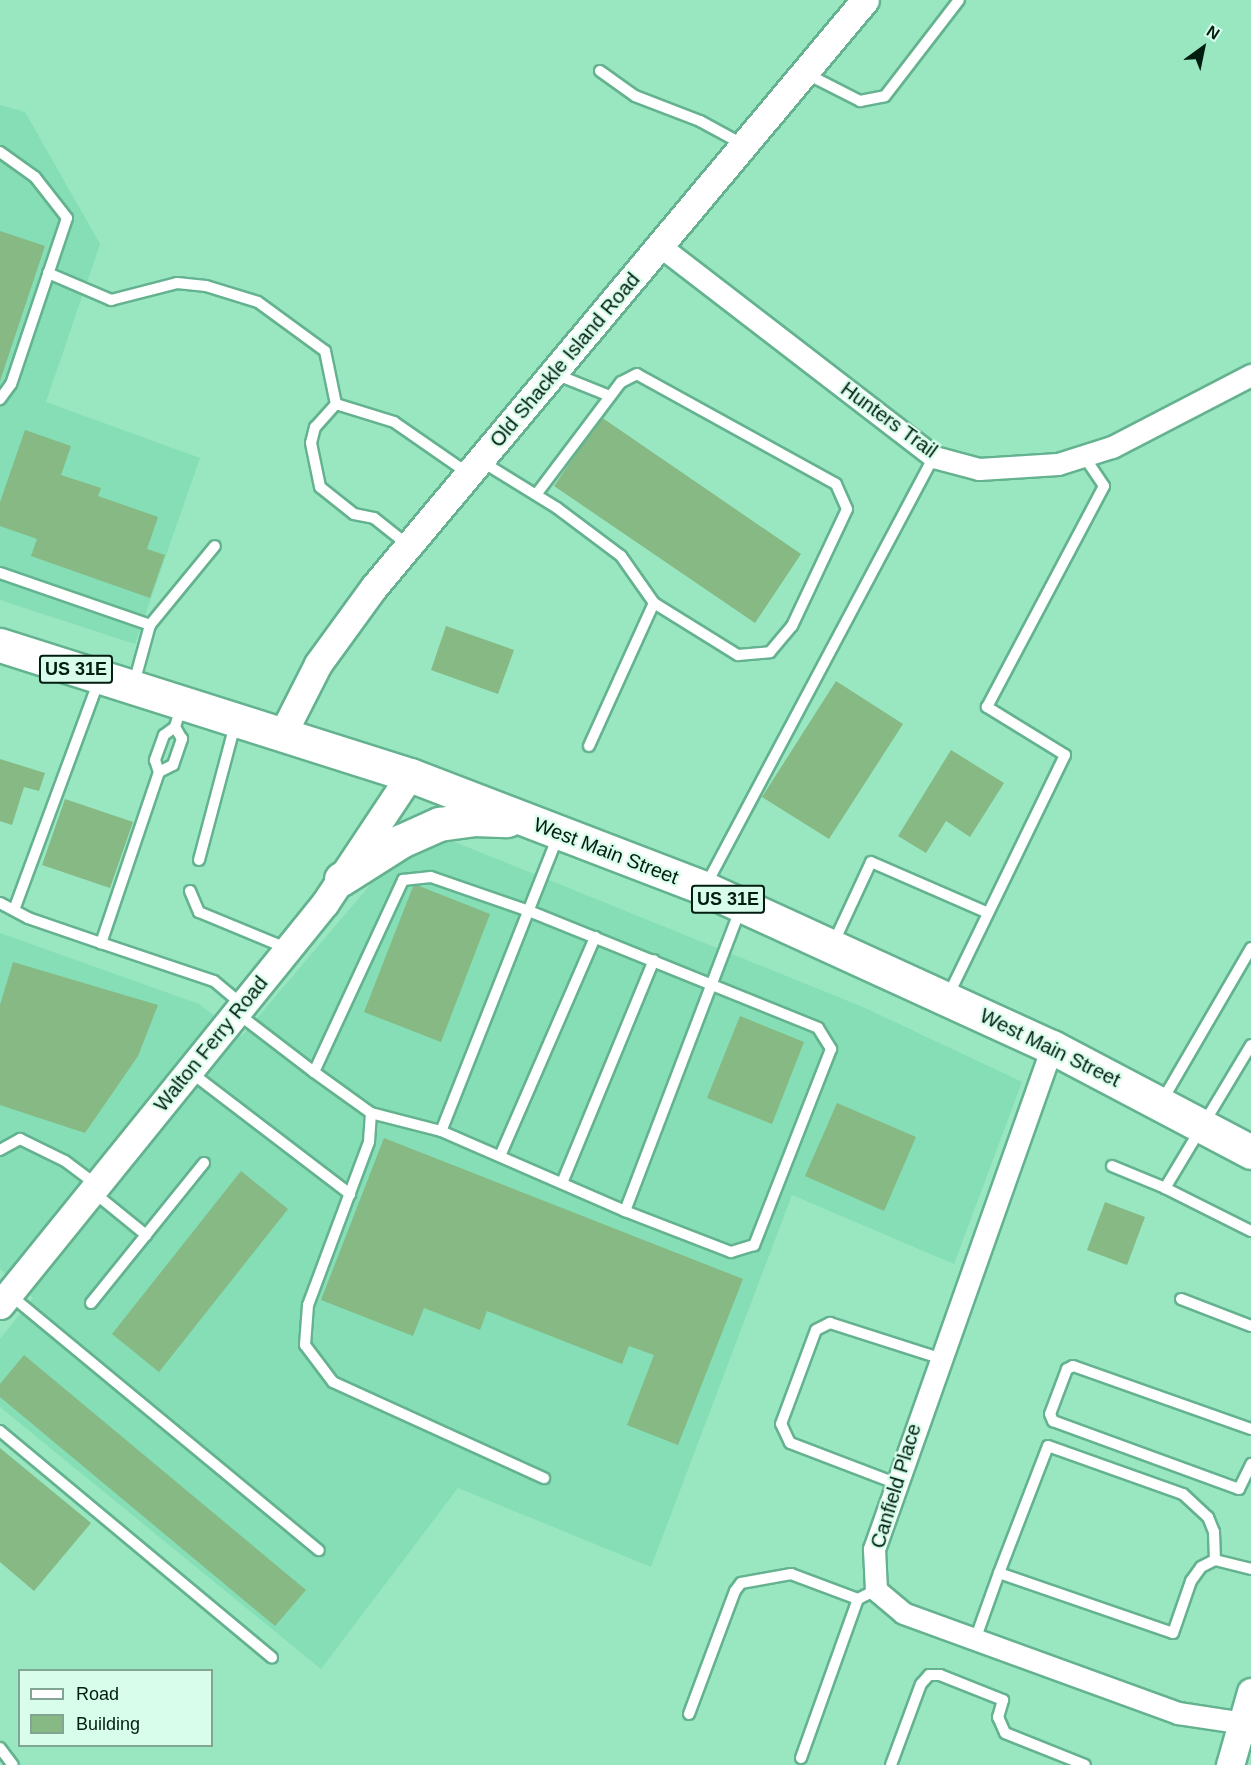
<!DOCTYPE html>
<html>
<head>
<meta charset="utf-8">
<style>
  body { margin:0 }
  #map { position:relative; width:1251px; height:1765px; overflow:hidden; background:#98e7c1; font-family:Helvetica,sans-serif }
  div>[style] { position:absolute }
  .built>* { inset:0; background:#85deb5 }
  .building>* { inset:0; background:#86b983 }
  .roads { filter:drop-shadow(2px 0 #64b28f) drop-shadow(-2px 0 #64b28f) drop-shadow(0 2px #64b28f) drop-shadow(0 -2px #64b28f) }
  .service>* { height:10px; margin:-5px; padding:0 5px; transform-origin:5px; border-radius:5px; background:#fff }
  .minor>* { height:21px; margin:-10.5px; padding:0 10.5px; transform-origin:10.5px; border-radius:10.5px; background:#fff }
  .tertiary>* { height:27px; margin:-13.5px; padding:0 13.5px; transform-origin:13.5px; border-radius:13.5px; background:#fff }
  .primary>* { height:33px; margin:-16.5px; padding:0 16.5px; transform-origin:16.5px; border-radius:16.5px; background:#fff }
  span { translate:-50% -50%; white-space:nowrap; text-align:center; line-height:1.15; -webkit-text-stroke:4.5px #d8feeb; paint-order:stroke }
  .shield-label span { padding:2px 4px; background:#d8feeb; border:2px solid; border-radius:4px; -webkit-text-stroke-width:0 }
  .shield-label { font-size:18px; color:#001d10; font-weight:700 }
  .street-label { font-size:20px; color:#001d10 }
  .legend { position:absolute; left:18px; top:1669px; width:195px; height:78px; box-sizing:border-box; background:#d8feeb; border:2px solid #82a493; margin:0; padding:8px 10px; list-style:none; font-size:18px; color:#001d10 }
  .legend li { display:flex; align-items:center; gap:12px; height:30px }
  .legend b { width:30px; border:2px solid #82a493 }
  .north { position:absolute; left:1173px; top:18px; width:60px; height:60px; -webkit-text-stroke:4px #d8feeb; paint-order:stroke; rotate:33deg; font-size:16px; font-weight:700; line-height:24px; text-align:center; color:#001d10 }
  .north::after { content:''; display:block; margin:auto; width:21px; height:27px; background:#001d10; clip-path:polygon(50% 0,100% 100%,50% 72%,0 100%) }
</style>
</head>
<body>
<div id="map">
  <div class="built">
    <div style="clip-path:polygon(0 105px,25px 112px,100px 244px,46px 402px,200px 458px,135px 644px,0 600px)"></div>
    <div style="clip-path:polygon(445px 838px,863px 1007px,1022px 1082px,954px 1264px,792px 1195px,651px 1567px,458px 1488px,321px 1669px,0 1407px,0 1339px,33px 1298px,0 1269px,0 933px,199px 1004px,242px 1036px,386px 866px)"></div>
  </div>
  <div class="building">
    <div style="clip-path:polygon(0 231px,45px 246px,0 381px)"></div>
    <div style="clip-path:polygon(601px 417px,801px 554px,755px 623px,554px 486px)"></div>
    <div style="clip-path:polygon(25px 430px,71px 446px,61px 475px,101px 488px,98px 496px,158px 517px,147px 549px,165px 555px,150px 598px,31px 556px,37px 539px,0 526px,0 502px)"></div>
    <div style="clip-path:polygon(446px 626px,514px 650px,498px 694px,431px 670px)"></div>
    <div style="clip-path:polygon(836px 681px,903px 724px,829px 839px,762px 797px)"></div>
    <div style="clip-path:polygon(951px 750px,1004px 783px,970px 837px,946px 821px,926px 853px,898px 836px)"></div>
    <div style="clip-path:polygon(0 759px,45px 773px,39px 791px,24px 787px,12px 825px,0 821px)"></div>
    <div style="clip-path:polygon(65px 799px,133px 822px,110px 888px,42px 865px)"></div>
    <div style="clip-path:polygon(414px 884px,490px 914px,441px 1042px,364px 1012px)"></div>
    <div style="clip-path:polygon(13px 962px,158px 1005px,138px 1056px,85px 1133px,0 1105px,0 1005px)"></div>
    <div style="clip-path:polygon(740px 1016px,804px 1042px,772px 1124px,707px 1098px)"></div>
    <div style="clip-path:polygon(837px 1103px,916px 1137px,884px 1211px,805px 1176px)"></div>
    <div style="clip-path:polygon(384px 1138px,743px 1279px,678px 1445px,627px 1425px,654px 1355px,629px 1346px,622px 1364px,487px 1311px,480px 1330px,424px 1308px,413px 1336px,321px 1300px)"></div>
    <div style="clip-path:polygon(241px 1171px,288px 1209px,159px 1372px,112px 1334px)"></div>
    <div style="clip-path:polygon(1105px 1202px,1145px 1217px,1127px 1265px,1087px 1250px)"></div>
    <div style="clip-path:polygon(24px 1355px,306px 1590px,275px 1626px,0 1397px,0 1384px)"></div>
    <div style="clip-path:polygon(0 1448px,91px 1523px,34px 1591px,0 1562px)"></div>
  </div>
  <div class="roads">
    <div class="service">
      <div style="left:600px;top:71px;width:43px;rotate:35.5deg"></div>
      <div style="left:635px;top:96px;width:70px;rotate:21deg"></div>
      <div style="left:700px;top:121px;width:50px;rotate:28.6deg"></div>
      <div style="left:805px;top:73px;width:62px;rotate:27deg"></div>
      <div style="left:860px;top:101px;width:25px;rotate:-11deg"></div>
      <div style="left:885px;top:96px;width:121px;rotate:-52.4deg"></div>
      <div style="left:0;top:152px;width:43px;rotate:35.5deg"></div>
      <div style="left:35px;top:177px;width:52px;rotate:52deg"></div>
      <div style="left:67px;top:218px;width:175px;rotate:108.6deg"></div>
      <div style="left:11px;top:384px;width:19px;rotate:126deg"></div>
      <div style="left:48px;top:273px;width:69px;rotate:23.2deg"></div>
      <div style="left:111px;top:300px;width:68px;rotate:-14.4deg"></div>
      <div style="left:177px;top:283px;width:29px;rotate:6deg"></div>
      <div style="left:206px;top:286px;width:54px;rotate:17.1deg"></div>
      <div style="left:258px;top:302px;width:83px;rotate:36.2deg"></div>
      <div style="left:325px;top:351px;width:54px;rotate:78.3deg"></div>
      <div style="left:336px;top:404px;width:31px;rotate:132deg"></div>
      <div style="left:315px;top:427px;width:16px;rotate:104deg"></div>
      <div style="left:311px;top:443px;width:45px;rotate:78.4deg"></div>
      <div style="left:320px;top:487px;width:43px;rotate:38.5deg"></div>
      <div style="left:354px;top:514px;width:20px;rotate:11deg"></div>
      <div style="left:374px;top:518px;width:43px;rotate:38.5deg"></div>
      <div style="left:555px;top:374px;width:59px;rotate:21.8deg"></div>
      <div style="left:336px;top:404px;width:61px;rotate:17.2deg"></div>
      <div style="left:394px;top:422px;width:91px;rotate:34.7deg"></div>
      <div style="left:481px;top:461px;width:89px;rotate:31.7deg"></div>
      <div style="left:557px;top:508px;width:80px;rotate:36.9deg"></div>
      <div style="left:621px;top:556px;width:57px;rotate:54.9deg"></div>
      <div style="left:654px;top:603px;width:99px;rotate:31.8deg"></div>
      <div style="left:738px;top:655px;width:32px;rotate:-5deg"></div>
      <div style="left:770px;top:652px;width:34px;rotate:-50deg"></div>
      <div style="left:792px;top:626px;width:129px;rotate:-64.8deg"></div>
      <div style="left:847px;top:509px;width:27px;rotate:-114deg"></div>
      <div style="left:836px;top:484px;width:227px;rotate:-151.1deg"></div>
      <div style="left:637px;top:374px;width:18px;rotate:153deg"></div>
      <div style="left:621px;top:382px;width:141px;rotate:127deg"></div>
      <div style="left:0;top:573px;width:159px;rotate:19.1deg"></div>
      <div style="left:150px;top:625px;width:60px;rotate:105.4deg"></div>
      <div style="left:150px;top:625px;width:102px;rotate:-50.6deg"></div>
      <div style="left:182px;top:705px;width:23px;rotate:108deg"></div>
      <div style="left:175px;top:727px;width:14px;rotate:144deg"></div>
      <div style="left:164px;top:735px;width:27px;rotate:110deg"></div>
      <div style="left:155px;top:760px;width:13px;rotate:72deg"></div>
      <div style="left:159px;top:772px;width:181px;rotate:108.7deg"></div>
      <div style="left:101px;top:943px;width:119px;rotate:18.6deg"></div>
      <div style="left:214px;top:981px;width:38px;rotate:40deg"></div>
      <div style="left:589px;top:746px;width:157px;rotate:-65.6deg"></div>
      <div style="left:159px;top:772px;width:16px;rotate:-27deg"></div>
      <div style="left:173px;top:765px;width:28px;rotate:-71deg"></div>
      <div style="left:182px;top:739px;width:14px;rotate:-120deg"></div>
      <div style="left:558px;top:836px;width:317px;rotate:111.6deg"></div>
      <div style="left:441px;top:1131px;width:201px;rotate:23.5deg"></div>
      <div style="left:625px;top:1211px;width:325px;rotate:-69.1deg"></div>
      <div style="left:199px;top:860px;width:140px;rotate:-75.1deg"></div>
      <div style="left:706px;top:885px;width:485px;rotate:-62deg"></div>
      <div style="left:190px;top:891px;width:23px;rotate:67deg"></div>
      <div style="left:199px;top:912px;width:94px;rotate:22.5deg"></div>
      <div style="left:0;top:903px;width:32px;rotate:28deg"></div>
      <div style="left:28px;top:918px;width:77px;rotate:18.9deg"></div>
      <div style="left:14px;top:910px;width:245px;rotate:-69.7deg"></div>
      <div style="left:833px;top:944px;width:90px;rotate:-65.1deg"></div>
      <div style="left:871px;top:862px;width:125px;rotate:23.5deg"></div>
      <div style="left:948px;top:996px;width:268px;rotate:-64.1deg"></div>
      <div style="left:1065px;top:755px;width:92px;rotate:-148.4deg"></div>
      <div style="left:987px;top:707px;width:250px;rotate:-62.1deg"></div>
      <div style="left:1104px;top:486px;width:36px;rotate:-124deg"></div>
      <div style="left:237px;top:1013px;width:97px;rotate:37.5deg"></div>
      <div style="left:1251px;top:1045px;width:167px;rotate:121deg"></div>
      <div style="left:1165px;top:1188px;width:96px;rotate:26.6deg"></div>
      <div style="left:189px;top:1071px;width:203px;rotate:37.4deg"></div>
      <div style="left:1162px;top:1101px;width:177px;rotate:-59.8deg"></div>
      <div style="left:371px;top:1113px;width:29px;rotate:94deg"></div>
      <div style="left:369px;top:1142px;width:174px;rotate:110.5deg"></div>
      <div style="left:308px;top:1305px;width:40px;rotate:94.3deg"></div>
      <div style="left:305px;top:1345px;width:46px;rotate:52.9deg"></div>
      <div style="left:333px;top:1382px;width:232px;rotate:24.5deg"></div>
      <div style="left:441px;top:1131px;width:72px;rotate:-165.6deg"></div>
      <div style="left:371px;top:1113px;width:70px;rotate:-144.3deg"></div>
      <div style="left:314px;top:1072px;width:212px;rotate:-65.1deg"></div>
      <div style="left:403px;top:880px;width:28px;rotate:-6deg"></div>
      <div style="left:431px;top:877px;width:104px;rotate:19.1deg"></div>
      <div style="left:529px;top:911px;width:312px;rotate:22deg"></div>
      <div style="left:818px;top:1028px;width:25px;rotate:58deg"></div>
      <div style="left:831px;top:1049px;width:211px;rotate:111.4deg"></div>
      <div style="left:754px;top:1245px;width:24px;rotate:163deg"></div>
      <div style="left:731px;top:1252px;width:114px;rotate:-158.9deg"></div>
      <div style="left:0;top:1150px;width:23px;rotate:-29deg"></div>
      <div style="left:20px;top:1139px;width:50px;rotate:26.1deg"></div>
      <div style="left:65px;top:1161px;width:40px;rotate:37deg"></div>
      <div style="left:500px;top:1156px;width:239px;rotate:-66.5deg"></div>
      <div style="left:1112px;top:1166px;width:57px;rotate:22.5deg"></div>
      <div style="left:562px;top:1183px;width:241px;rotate:-67.6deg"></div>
      <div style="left:92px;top:1191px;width:70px;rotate:39.2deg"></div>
      <div style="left:9px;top:1294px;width:402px;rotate:39.6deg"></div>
      <div style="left:1181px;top:1299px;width:75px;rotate:21.1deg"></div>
      <div style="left:91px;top:1303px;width:180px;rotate:-51.1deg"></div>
      <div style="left:1251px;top:1429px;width:189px;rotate:-160.5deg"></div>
      <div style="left:1073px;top:1366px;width:7px;rotate:153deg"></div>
      <div style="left:1067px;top:1369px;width:48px;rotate:110.7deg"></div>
      <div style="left:1050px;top:1414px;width:8px;rotate:67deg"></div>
      <div style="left:1053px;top:1421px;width:198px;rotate:20.1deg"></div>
      <div style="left:1239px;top:1489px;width:28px;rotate:-64deg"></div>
      <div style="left:0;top:1431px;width:354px;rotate:39.8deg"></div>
      <div style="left:895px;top:1483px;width:112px;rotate:-159.1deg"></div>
      <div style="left:790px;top:1443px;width:21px;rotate:-115deg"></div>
      <div style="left:781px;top:1424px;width:100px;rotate:-69.6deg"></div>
      <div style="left:816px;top:1330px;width:16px;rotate:-27deg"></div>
      <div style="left:830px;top:1323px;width:114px;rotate:17.8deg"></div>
      <div style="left:999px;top:1573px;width:136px;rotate:-68.9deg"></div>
      <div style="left:1048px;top:1446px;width:143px;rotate:19.6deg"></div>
      <div style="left:1183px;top:1494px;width:34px;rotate:43deg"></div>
      <div style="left:1208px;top:1517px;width:16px;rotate:68deg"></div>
      <div style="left:1214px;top:1532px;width:28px;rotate:88deg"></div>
      <div style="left:975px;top:1640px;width:71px;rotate:-70.3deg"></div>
      <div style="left:999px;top:1573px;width:184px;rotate:19deg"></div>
      <div style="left:1173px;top:1633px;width:55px;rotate:-70.9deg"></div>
      <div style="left:1191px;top:1581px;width:17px;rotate:-54deg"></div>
      <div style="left:1201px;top:1567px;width:16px;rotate:-27deg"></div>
      <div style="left:1215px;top:1560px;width:37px;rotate:14deg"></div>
      <div style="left:689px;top:1714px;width:131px;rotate:-69.5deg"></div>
      <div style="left:735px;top:1591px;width:10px;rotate:-53deg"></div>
      <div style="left:741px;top:1583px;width:51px;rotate:-10.2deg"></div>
      <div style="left:791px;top:1574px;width:72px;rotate:20.5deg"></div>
      <div style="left:858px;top:1599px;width:20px;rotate:-27deg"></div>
      <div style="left:0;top:1748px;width:21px;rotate:53deg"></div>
      <div style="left:801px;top:1758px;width:169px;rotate:-70.3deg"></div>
      <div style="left:891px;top:1765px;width:86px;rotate:-69.7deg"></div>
      <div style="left:921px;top:1684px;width:12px;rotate:-48deg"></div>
      <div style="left:929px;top:1675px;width:11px"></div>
      <div style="left:940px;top:1675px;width:68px;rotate:21.6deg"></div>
      <div style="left:1003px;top:1700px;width:18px;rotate:106deg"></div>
      <div style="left:998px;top:1717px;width:17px;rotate:66deg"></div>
      <div style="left:1005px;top:1733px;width:86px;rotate:21.8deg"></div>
    </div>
    <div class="minor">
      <div style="left:660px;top:246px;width:346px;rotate:37.6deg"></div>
      <div style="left:934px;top:457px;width:47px;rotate:14.9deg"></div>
      <div style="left:979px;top:469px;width:79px;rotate:-3.6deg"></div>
      <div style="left:1058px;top:464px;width:57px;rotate:-17.5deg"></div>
      <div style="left:1112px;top:447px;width:157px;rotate:-27.4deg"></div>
      <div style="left:1052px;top:1047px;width:533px;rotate:109.52deg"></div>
      <div style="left:874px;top:1549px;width:41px;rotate:87.2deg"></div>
      <div style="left:876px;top:1590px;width:35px;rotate:40deg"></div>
      <div style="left:903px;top:1613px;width:293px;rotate:20deg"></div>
      <div style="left:1178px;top:1713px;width:66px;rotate:8.7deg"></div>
    </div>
    <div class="tertiary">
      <div style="left:283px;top:733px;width:77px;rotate:-63.1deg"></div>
      <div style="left:318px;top:664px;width:95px;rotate:-54deg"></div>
      <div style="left:374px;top:587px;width:765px;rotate:-50.09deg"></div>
      <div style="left:0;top:1305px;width:517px;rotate:-51.05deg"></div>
      <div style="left:325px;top:903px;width:154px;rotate:-56.4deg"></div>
      <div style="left:1230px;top:1765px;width:76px;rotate:-74deg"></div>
    </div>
    <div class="primary">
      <div style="left:0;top:645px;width:430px;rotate:17.6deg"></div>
      <div style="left:410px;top:775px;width:315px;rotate:21deg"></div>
      <div style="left:704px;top:888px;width:383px;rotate:24.6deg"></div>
      <div style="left:1052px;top:1047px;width:225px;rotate:27.8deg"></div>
      <div style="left:341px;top:879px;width:71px;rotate:-32.3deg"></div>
      <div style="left:401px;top:841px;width:42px;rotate:-24.1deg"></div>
      <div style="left:439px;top:824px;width:35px;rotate:-8deg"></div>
      <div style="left:474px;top:819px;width:33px;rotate:2deg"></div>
    </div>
  </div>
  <div class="shield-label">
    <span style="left:76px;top:669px">US 31E</span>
    <span style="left:728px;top:899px">US 31E</span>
  </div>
  <div class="street-label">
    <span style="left:565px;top:360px;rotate:-50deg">Old Shackle Island Road</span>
    <span style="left:889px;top:420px;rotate:36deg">Hunters Trail</span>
    <span style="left:606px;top:851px;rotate:21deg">West Main Street</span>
    <span style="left:211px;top:1044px;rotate:-51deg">Walton Ferry Road</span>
    <span style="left:1050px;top:1048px;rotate:26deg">West Main Street</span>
    <span style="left:896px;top:1486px;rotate:-73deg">Canfield Place</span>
  </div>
  <ul class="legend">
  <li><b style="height:8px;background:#fff"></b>Road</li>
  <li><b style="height:16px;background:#86b983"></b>Building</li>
  </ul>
  <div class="north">N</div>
</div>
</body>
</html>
